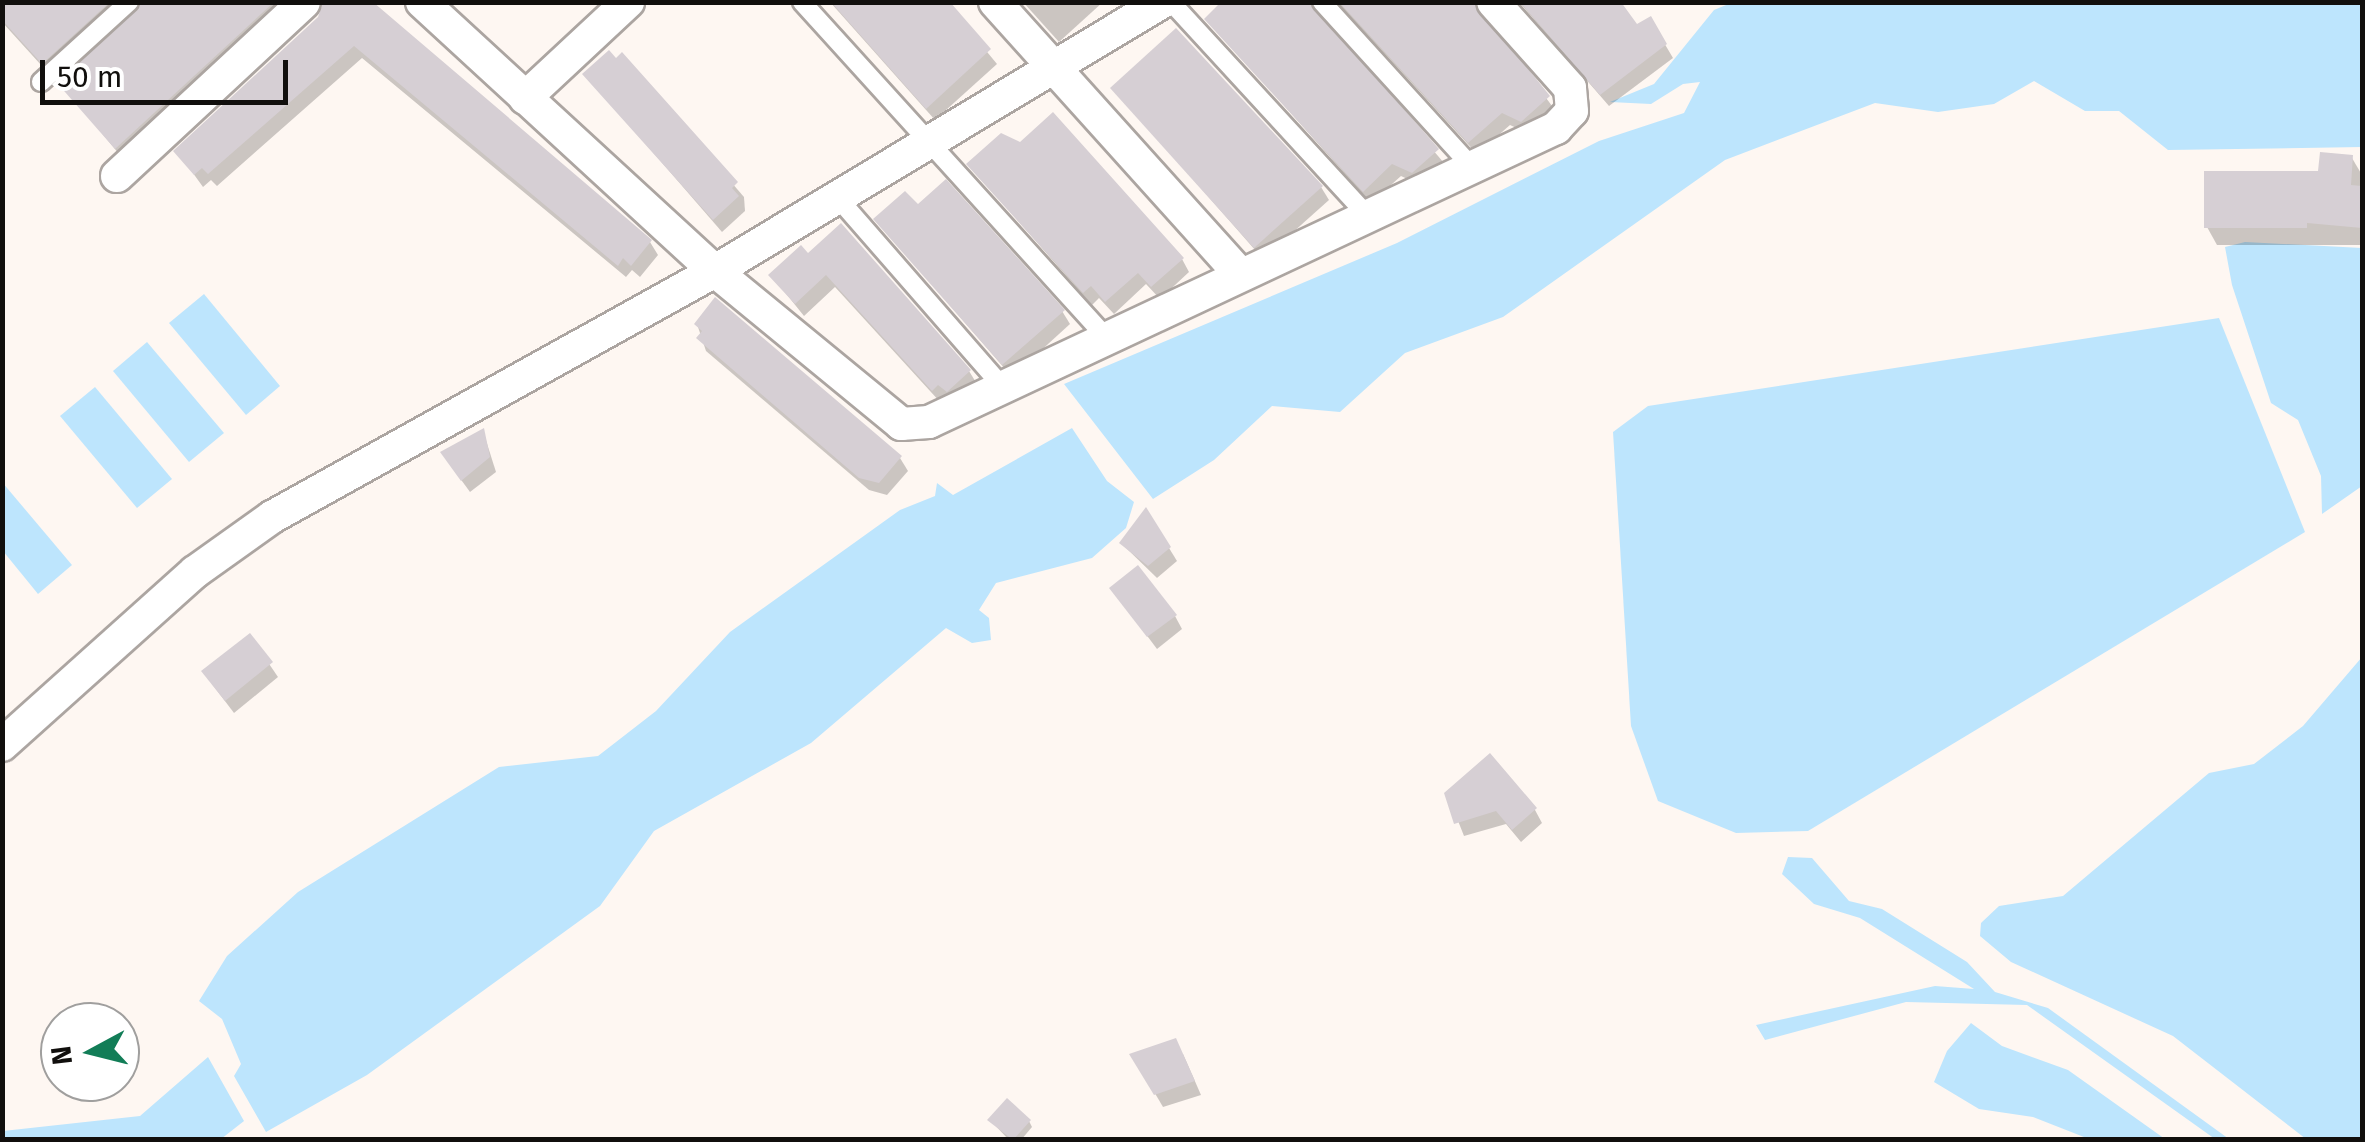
<!DOCTYPE html>
<html>
<head>
<meta charset="utf-8">
<style>
  body { margin:0 }
  #map { position:relative; width:2365px; height:1142px; overflow:hidden; background:#fef7f2; font-family:"Fira Sans",sans-serif }
  div>[style] { position:absolute }
  .water>* { inset:0; background:#bde5fd }
  .shadow>* { inset:0; background:#0003 }
  .building>* { inset:0; background:#d6cfd4 }
  .roads { filter:drop-shadow(2px 0 #aca5a1) drop-shadow(-2px 0 #aca5a1) drop-shadow(0 2px #aca5a1) drop-shadow(0 -2px #aca5a1) }
  .service>* { height:18px; margin:-9px; padding:0 9px; transform-origin:9px; border-radius:9px; background:#fff }
  .minor>* { height:32px; margin:-16px; padding:0 16px; transform-origin:16px; border-radius:16px; background:#fff }
  span { translate:-50% -50%; white-space:nowrap; text-align:center; line-height:1.15; -webkit-text-stroke:10px #fff; paint-order:stroke }
  .frame { position:absolute; inset:0; border:5px solid #110f0d; pointer-events:none }
  .north { position:absolute; left:40px; top:1002px; width:100px; height:100px; box-sizing:border-box; background:#fff; border:2px solid #a09f9e; border-radius:50%; rotate:263deg; font-size:28px; font-weight:700; line-height:40px; text-align:center; color:#110f0d }
  .north::after { content:''; display:block; margin:auto; width:35px; height:45px; background:#127d57; clip-path:polygon(50% 0,100% 100%,50% 72%,0 100%) }
  .scale { position:absolute; left:40px; top:60px; width:248px; height:45px; box-sizing:border-box; border:5px solid #110f0d; border-top:0; padding-left:12px; font-size:30px; line-height:35px; white-space:nowrap; color:#110f0d; -webkit-text-stroke:8px #fff; paint-order:stroke }
</style>
</head>
<body>
<div id="map">
  <div class="water">
    <div style="clip-path:polygon(1731px 3px,2362px 3px,2362px 147px,2168px 150px,2119px 111px,2085px 111px,2034px 81px,1994px 104px,1938px 112px,1875px 103px,1725px 160px,1503px 317px,1405px 353px,1340px 412px,1272px 406px,1214px 460px,1153px 499px,1064px 384px,1397px 243px,1599px 141px,1684px 113px,1700px 82px,1683px 84px,1651px 104px,1610px 102px,1654px 84px,1714px 10px)"></div>
    <div style="clip-path:polygon(2245px 242px,2362px 248px,2362px 486px,2322px 514px,2321px 476px,2298px 420px,2271px 403px,2232px 285px,2225px 247px)"></div>
    <div style="clip-path:polygon(204px 294px,280px 386px,246px 415px,169px 323px)"></div>
    <div style="clip-path:polygon(2219px 318px,2305px 532px,1808px 831px,1736px 833px,1658px 801px,1631px 726px,1613px 432px,1648px 406px)"></div>
    <div style="clip-path:polygon(147px 342px,224px 433px,189px 462px,113px 371px)"></div>
    <div style="clip-path:polygon(95px 387px,172px 479px,137px 508px,60px 416px)"></div>
    <div style="clip-path:polygon(1072px 428px,1107px 481px,1134px 502px,1126px 528px,1092px 558px,996px 583px,979px 610px,989px 618px,991px 640px,972px 643px,946px 628px,811px 743px,654px 831px,600px 906px,367px 1075px,266px 1132px,234px 1076px,241px 1064px,222px 1019px,199px 1001px,227px 956px,298px 892px,499px 767px,598px 756px,656px 711px,730px 632px,900px 510px,935px 496px,937px 483px,953px 495px)"></div>
    <div style="clip-path:polygon(2px 482px,72px 565px,38px 594px,3px 551px)"></div>
    <div style="clip-path:polygon(2362px 657px,2362px 1139px,2306px 1139px,2173px 1036px,2011px 962px,1980px 936px,1981px 923px,1999px 906px,2063px 896px,2209px 773px,2254px 764px,2303px 726px)"></div>
    <div style="clip-path:polygon(1788px 857px,1812px 858px,1849px 901px,1882px 909px,1967px 962px,1995px 992px,2048px 1008px,2229px 1139px,2215px 1139px,2027px 1005px,1906px 1002px,1765px 1040px,1756px 1025px,1935px 986px,1974px 989px,1860px 918px,1814px 904px,1782px 874px)"></div>
    <div style="clip-path:polygon(1971px 1023px,2002px 1046px,2068px 1070px,2165px 1139px,2089px 1139px,2033px 1117px,1979px 1109px,1934px 1082px,1947px 1051px)"></div>
    <div style="clip-path:polygon(208px 1057px,244px 1121px,221px 1139px,3px 1139px,3px 1131px,140px 1116px)"></div>
  </div>
  <div class="shadow">
    <div style="clip-path:polygon(2px 2px,295px 2px,124px 160px,61px 84px,140px 6px,128px 5px,51px 76px,2px 22px)"></div>
    <div style="clip-path:polygon(830px 2px,946px 2px,997px 64px,935px 120px)"></div>
    <div style="clip-path:polygon(1023px 2px,1103px 2px,1059px 42px)"></div>
    <div style="clip-path:polygon(1255px 2px,1326px 2px,1316px 13px,1444px 163px,1420px 185px,1401px 176px,1371px 203px,1207px 19px)"></div>
    <div style="clip-path:polygon(1327px 2px,1487px 2px,1480px 9px,1555px 110px,1529px 134px,1510px 125px,1477px 154px,1341px 6px)"></div>
    <div style="clip-path:polygon(1519px 2px,1617px 2px,1636px 27px,1650px 19px,1673px 58px,1609px 106px)"></div>
    <div style="clip-path:polygon(320px 18px,650px 242px,658px 255px,640px 277px,632px 270px,626px 277px,362px 58px,217px 186px,211px 180px,203px 187px,177px 151px)"></div>
    <div style="clip-path:polygon(622px 56px,744px 197px,745px 211px,722px 232px,586px 75px)"></div>
    <div style="clip-path:polygon(1113px 88px,1321px 187px,1329px 200px,1263px 259px)"></div>
    <div style="clip-path:polygon(2352px 158px,2362px 175px,2362px 245px,2217px 245px,2207px 227px)"></div>
    <div style="clip-path:polygon(969px 165px,1182px 259px,1189px 272px,1160px 299px,1146px 284px,1114px 314px,1099px 298px,1092px 305px)"></div>
    <div style="clip-path:polygon(876px 220px,1062px 311px,1070px 324px,1012px 377px)"></div>
    <div style="clip-path:polygon(801px 249px,969px 371px,977px 384px,941px 403px,835px 287px,804px 316px,771px 275px)"></div>
    <div style="clip-path:polygon(697px 324px,900px 458px,908px 471px,887px 495px,869px 490px,706px 351px)"></div>
    <div style="clip-path:polygon(483px 431px,496px 472px,470px 492px,451px 466px)"></div>
    <div style="clip-path:polygon(1122px 544px,1169px 548px,1177px 561px,1157px 578px)"></div>
    <div style="clip-path:polygon(1112px 589px,1175px 616px,1182px 629px,1157px 649px)"></div>
    <div style="clip-path:polygon(250px 636px,278px 677px,234px 713px,212px 684px)"></div>
    <div style="clip-path:polygon(1447px 793px,1535px 810px,1542px 823px,1521px 842px,1506px 824px,1464px 836px)"></div>
    <div style="clip-path:polygon(1183px 1054px,1201px 1095px,1163px 1107px,1133px 1056px)"></div>
    <div style="clip-path:polygon(990px 1120px,1029px 1121px,1032px 1127px,1021px 1140px,1009px 1140px)"></div>
  </div>
  <div class="building">
    <div style="clip-path:polygon(2px 2px,110px 2px,42px 64px,2px 20px)"></div>
    <div style="clip-path:polygon(141px 2px,274px 2px,115px 149px,58px 84px)"></div>
    <div style="clip-path:polygon(323px 2px,373px 2px,652px 240px,631px 266px,623px 258px,618px 266px,354px 46px,208px 174px,202px 168px,194px 175px,173px 151px,318px 17px)"></div>
    <div style="clip-path:polygon(831px 2px,950px 2px,991px 49px,926px 109px)"></div>
    <div style="clip-path:polygon(1221px 2px,1310px 2px,1439px 149px,1412px 173px,1392px 164px,1363px 192px,1204px 19px)"></div>
    <div style="clip-path:polygon(1339px 2px,1474px 2px,1550px 96px,1521px 122px,1502px 113px,1468px 143px)"></div>
    <div style="clip-path:polygon(1520px 2px,1621px 2px,1637px 24px,1651px 16px,1667px 44px,1600px 95px)"></div>
    <div style="clip-path:polygon(1176px 28px,1323px 186px,1254px 248px,1110px 88px)"></div>
    <div style="clip-path:polygon(609px 50px,616px 58px,622px 52px,738px 182px,732px 188px,739px 196px,713px 220px,582px 74px)"></div>
    <div style="clip-path:polygon(1053px 112px,1184px 258px,1151px 287px,1138px 273px,1105px 302px,1091px 286px,1083px 293px,966px 164px,1001px 133px,1020px 142px)"></div>
    <div style="clip-path:polygon(2320px 152px,2353px 155px,2351px 185px,2362px 186px,2362px 228px,2307px 223px,2307px 228px,2204px 228px,2204px 171px,2318px 171px)"></div>
    <div style="clip-path:polygon(946px 179px,1065px 310px,1002px 365px,873px 219px,905px 191px,918px 204px)"></div>
    <div style="clip-path:polygon(841px 223px,971px 370px,947px 392px,938px 385px,932px 391px,826px 275px,795px 304px,768px 275px,801px 245px,808px 253px)"></div>
    <div style="clip-path:polygon(715px 297px,902px 456px,879px 483px,859px 478px,696px 338px,702px 331px,694px 324px)"></div>
    <div style="clip-path:polygon(484px 428px,490px 457px,461px 481px,440px 452px)"></div>
    <div style="clip-path:polygon(1146px 507px,1171px 547px,1148px 566px,1119px 543px)"></div>
    <div style="clip-path:polygon(1138px 565px,1177px 615px,1147px 637px,1109px 588px)"></div>
    <div style="clip-path:polygon(250px 633px,273px 662px,225px 701px,201px 671px)"></div>
    <div style="clip-path:polygon(1490px 753px,1537px 808px,1512px 830px,1496px 811px,1454px 824px,1444px 793px)"></div>
    <div style="clip-path:polygon(1176px 1038px,1195px 1081px,1154px 1095px,1129px 1054px)"></div>
    <div style="clip-path:polygon(1007px 1098px,1031px 1120px,1013px 1140px,987px 1120px)"></div>
  </div>
  <div class="roads">
    <div class="service">
      <div style="left:802px;top:2px;width:454px;rotate:47.8deg"></div>
      <div style="left:1171px;top:2px;width:291px;rotate:47.4deg"></div>
      <div style="left:1322px;top:2px;width:223px;rotate:47.7deg"></div>
      <div style="left:41px;top:82px;width:119px;rotate:-42.3deg"></div>
      <div style="left:837px;top:197px;width:252px;rotate:48.9deg"></div>
    </div>
    <div class="minor">
      <div style="left:422px;top:2px;width:398px;rotate:42.6deg"></div>
      <div style="left:715px;top:271px;width:241px;rotate:39.4deg"></div>
      <div style="left:901px;top:424px;width:28px;rotate:-4deg"></div>
      <div style="left:929px;top:422px;width:693px;rotate:-25.12deg"></div>
      <div style="left:1556px;top:128px;width:23px;rotate:-47deg"></div>
      <div style="left:1572px;top:111px;width:23px;rotate:-95deg"></div>
      <div style="left:1570px;top:88px;width:115px;rotate:-131.8deg"></div>
      <div style="left:995px;top:2px;width:367px;rotate:48deg"></div>
      <div style="left:525px;top:98px;width:141px;rotate:-43deg"></div>
      <div style="left:117px;top:176px;width:255px;rotate:-42.9deg"></div>
      <div style="left:2px;top:745px;width:259px;rotate:-41.9deg"></div>
      <div style="left:195px;top:572px;width:95px;rotate:-35.5deg"></div>
      <div style="left:272px;top:517px;width:507px;rotate:-29.04deg"></div>
      <div style="left:715px;top:271px;width:522px;rotate:-31.04deg"></div>
    </div>
  </div>
  <div class="frame"></div>
  <div class="north">N</div>
  <div class="scale">50 m</div>
</div>
</body>
</html>
